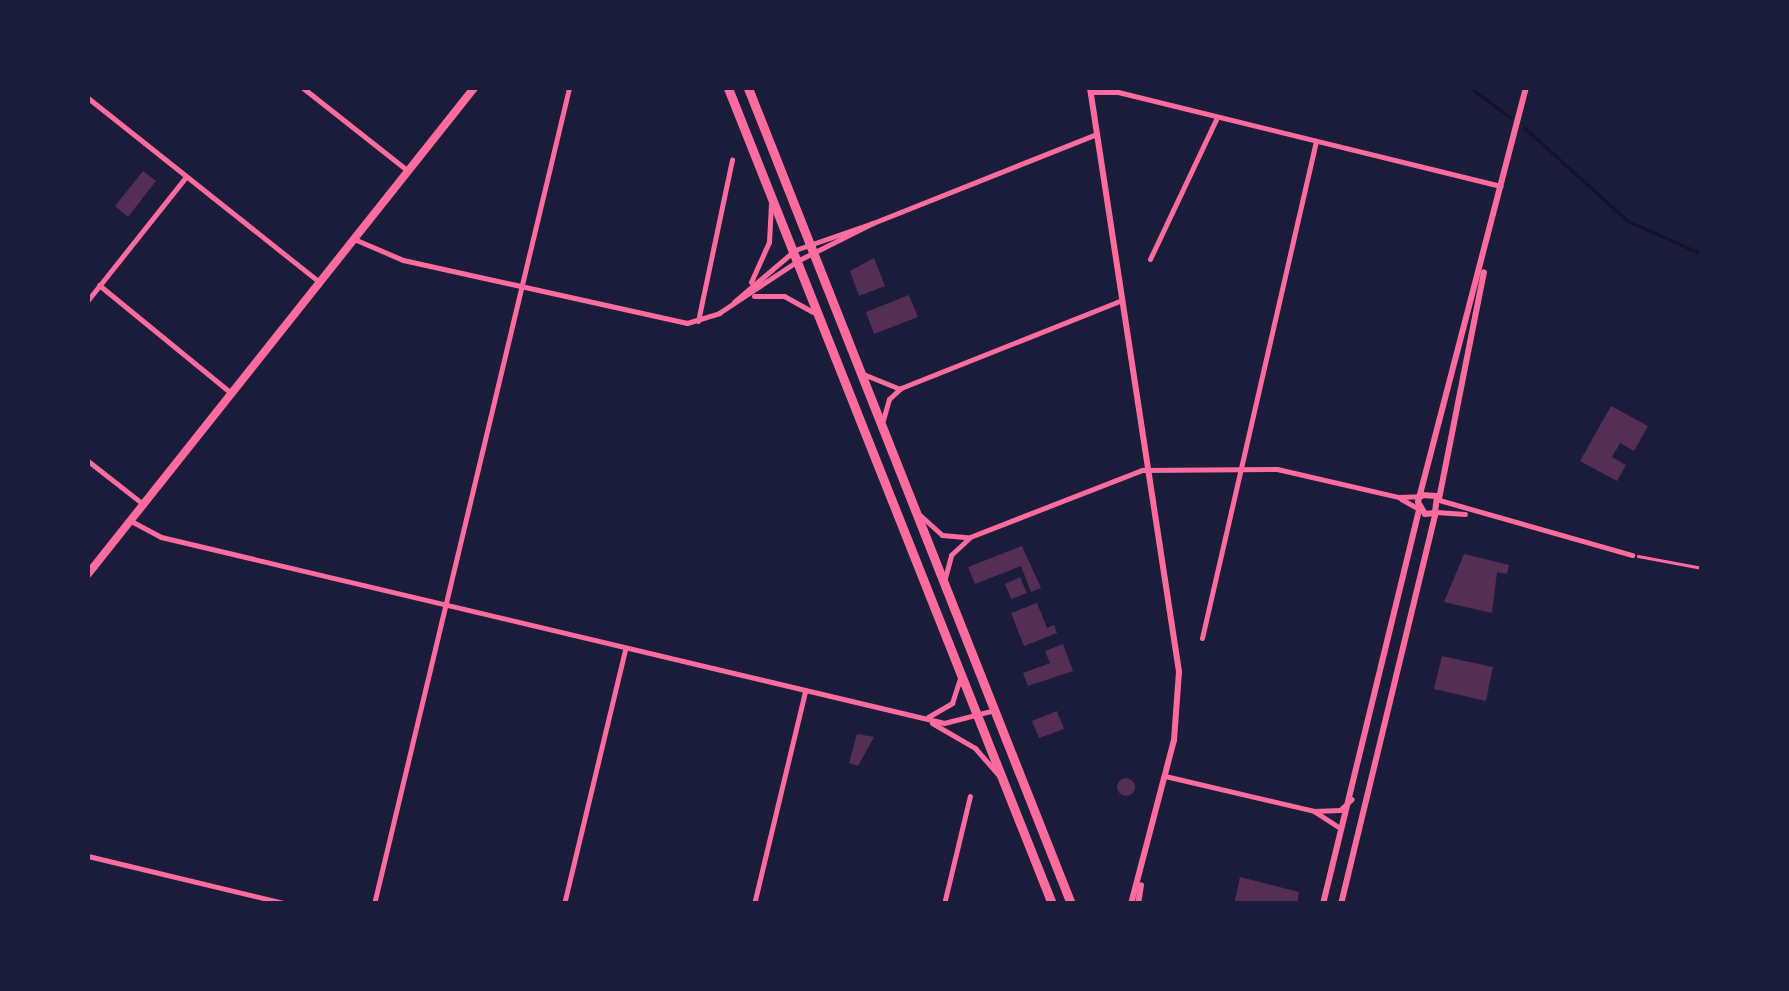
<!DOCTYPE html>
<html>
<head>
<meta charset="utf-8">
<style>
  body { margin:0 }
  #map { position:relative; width:1789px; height:991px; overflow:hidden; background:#1b1b3a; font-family:"DejaVu Sans",sans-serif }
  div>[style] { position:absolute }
  .stream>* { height:2.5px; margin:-1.25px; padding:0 1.25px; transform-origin:1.25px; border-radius:1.25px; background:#12122b }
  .building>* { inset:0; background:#542f53 }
  .round { border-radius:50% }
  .path>* { height:2.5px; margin:-1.25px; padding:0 1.25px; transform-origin:1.25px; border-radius:1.25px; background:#ff6b9d }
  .minor>* { height:5px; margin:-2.5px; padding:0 2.5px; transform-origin:2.5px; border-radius:2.5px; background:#ff6b9d }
  .tertiary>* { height:6px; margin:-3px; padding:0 3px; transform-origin:3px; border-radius:3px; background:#ff6b9d }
  .secondary>* { height:8px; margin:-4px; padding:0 4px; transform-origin:4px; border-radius:4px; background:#ff6b9d }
  .trunk>* { height:9px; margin:-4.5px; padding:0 4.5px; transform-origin:4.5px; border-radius:4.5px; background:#ff6b9d }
  span { translate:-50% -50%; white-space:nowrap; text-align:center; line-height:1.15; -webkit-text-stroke:8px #1b1b3a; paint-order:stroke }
  .frame { position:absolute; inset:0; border:90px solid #1b1b3a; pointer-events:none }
</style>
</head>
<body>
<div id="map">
  <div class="stream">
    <div style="left:1471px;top:88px;width:49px;rotate:36.6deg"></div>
    <div style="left:1525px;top:128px;width:139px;rotate:42.1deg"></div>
    <div style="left:1628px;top:221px;width:81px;rotate:24deg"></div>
  </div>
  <div class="building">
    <div style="clip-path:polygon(143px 171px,156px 181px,128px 217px,115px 206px)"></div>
    <div style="clip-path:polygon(874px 258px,885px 286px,859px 296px,850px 271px)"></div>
    <div style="clip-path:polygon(909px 295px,918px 317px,874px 334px,866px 312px)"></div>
    <div style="clip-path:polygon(1611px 406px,1648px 426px,1634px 451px,1620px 443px,1612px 457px,1626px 465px,1617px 481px,1580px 461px)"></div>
    <div style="clip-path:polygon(1022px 546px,1041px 588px,1031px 592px,1021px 566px,975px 584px,968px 567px)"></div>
    <div style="clip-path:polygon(1464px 554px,1509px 565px,1507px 574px,1497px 572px,1492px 613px,1444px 602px)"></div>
    <div style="clip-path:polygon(1020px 577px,1027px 593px,1011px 599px,1005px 584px)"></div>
    <div style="clip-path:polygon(1037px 603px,1047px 628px,1054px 625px,1057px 633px,1024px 646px,1011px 613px)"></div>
    <div style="clip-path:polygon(1063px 644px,1073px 671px,1028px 686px,1023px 673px,1050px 663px,1045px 651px)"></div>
    <div style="clip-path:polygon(1442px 656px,1493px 667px,1486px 701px,1434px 689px)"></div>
    <div style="clip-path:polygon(1057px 711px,1064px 729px,1039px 738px,1032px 721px)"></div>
    <div style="clip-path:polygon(857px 734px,874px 737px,858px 766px,849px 763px)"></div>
    <div class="round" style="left:1117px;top:778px;width:18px;height:18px"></div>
    <div style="clip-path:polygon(1240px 877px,1299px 892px,1297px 904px,1234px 904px)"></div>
  </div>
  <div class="path">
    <div style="left:1638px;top:556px;width:65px;rotate:10.6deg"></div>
  </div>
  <div class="minor">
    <div style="left:303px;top:88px;width:134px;rotate:38.3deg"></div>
    <div style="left:1091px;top:92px;width:27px"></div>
    <div style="left:1118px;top:92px;width:394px;rotate:13.8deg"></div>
    <div style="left:88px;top:98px;width:295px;rotate:38.5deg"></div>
    <div style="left:354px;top:239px;width:53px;rotate:23.2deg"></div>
    <div style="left:403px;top:260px;width:291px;rotate:12.5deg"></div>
    <div style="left:687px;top:323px;width:34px;rotate:-17deg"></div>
    <div style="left:719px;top:313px;width:96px;rotate:-33.5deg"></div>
    <div style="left:799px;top:260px;width:83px;rotate:-26.6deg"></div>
    <div style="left:873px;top:223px;width:241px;rotate:-21.7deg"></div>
    <div style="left:1150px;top:259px;width:157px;rotate:-64.7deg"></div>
    <div style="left:751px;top:282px;width:44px;rotate:-65.8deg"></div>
    <div style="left:769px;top:242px;width:39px;rotate:-87deg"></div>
    <div style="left:99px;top:285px;width:171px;rotate:39.3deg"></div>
    <div style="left:754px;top:296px;width:30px"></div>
    <div style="left:784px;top:296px;width:33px;rotate:29deg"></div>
    <div style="left:88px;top:300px;width:157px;rotate:-51.5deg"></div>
    <div style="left:734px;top:302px;width:80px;rotate:-40.4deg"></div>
    <div style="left:795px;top:250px;width:83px;rotate:-19.1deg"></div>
    <div style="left:698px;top:321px;width:165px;rotate:-78.1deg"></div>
    <div style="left:863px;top:374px;width:38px;rotate:22deg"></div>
    <div style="left:883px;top:420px;width:22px;rotate:-74deg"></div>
    <div style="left:889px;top:399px;width:16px;rotate:-43deg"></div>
    <div style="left:901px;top:388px;width:238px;rotate:-21.7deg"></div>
    <div style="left:88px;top:461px;width:70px;rotate:38deg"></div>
    <div style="left:1401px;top:499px;width:21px;rotate:29deg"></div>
    <div style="left:1439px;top:500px;width:201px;rotate:15.9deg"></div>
    <div style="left:1436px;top:512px;width:29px;rotate:4deg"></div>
    <div style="left:921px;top:516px;width:28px;rotate:42deg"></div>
    <div style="left:942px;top:535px;width:25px;rotate:5deg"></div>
    <div style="left:131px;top:521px;width:34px;rotate:28deg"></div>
    <div style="left:161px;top:537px;width:805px;rotate:13.36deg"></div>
    <div style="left:944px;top:723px;width:53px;rotate:-14.3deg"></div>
    <div style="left:945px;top:578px;width:24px;rotate:-75deg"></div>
    <div style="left:951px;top:555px;width:26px;rotate:-43deg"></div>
    <div style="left:970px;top:537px;width:185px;rotate:-21.3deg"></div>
    <div style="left:1142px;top:470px;width:135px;rotate:-0.4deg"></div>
    <div style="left:1277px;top:469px;width:124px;rotate:13deg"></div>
    <div style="left:1398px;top:497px;width:23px;rotate:-2deg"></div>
    <div style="left:1202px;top:638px;width:510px;rotate:-77.08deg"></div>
    <div style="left:928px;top:717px;width:28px;rotate:-30deg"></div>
    <div style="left:952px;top:703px;width:25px;rotate:-72deg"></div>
    <div style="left:932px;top:723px;width:50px;rotate:30.2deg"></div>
    <div style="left:975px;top:748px;width:35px;rotate:49deg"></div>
    <div style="left:1165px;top:776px;width:153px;rotate:13.2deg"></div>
    <div style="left:1340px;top:828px;width:31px;rotate:-147deg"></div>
    <div style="left:1314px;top:811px;width:26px;rotate:-2deg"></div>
    <div style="left:1340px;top:810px;width:16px;rotate:-43deg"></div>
    <div style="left:88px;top:856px;width:206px;rotate:13.5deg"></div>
    <div style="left:374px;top:904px;width:839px;rotate:-76.56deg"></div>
    <div style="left:564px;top:904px;width:262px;rotate:-76.5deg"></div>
    <div style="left:754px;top:904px;width:219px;rotate:-76.5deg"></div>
    <div style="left:944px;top:904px;width:111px;rotate:-76.5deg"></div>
  </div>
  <div class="tertiary">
    <div style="left:1090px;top:88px;width:591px;rotate:81.33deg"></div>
    <div style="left:1179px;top:672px;width:68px;rotate:94.2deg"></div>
    <div style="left:1174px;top:740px;width:170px;rotate:104.7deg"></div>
    <div style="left:1421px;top:495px;width:16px;rotate:4deg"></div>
    <div style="left:1437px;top:496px;width:17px;rotate:97deg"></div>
    <div style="left:1435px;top:513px;width:10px;rotate:174deg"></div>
    <div style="left:1425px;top:514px;width:14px;rotate:-120deg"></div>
    <div style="left:1418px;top:502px;width:428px;rotate:-75.4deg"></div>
    <div style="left:1439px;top:499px;width:231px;rotate:-78.8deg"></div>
    <div style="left:1138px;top:904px;width:19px;rotate:-81deg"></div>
    <div style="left:1323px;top:904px;width:406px;rotate:-76.3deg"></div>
    <div style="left:1341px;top:904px;width:401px;rotate:-76.4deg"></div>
  </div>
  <div class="secondary">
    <div style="left:88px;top:574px;width:621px;rotate:-51.54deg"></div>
  </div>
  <div class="trunk">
    <div style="left:728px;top:88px;width:878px;rotate:68.34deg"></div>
    <div style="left:748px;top:88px;width:878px;rotate:68.4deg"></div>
  </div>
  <div class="frame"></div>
</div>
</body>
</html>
